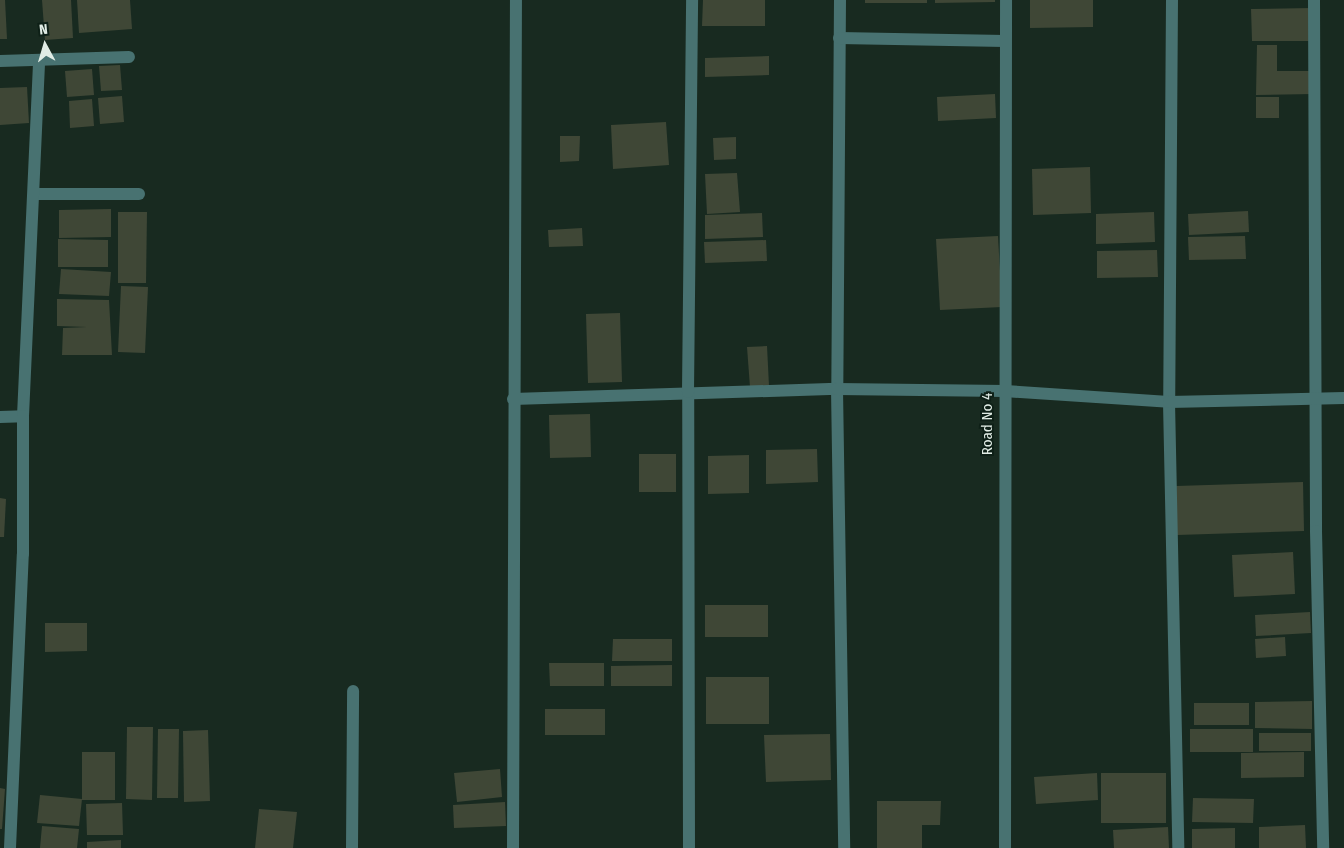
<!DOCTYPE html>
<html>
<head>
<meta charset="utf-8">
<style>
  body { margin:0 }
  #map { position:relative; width:1344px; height:848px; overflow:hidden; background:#182a20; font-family:"Fira Sans Condensed",sans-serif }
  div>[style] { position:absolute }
  .building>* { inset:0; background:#3f4736 }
  .minor>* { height:12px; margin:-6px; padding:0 6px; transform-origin:6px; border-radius:6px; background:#487271 }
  span { translate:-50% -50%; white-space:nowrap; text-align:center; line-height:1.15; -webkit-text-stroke:4px #0e2017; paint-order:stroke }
  .street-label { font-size:15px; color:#e1ece5 }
  .north { position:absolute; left:20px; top:20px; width:50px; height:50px; -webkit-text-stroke:4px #0e2017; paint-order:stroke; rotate:354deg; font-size:14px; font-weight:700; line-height:20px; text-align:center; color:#e1ece5 }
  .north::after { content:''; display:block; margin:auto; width:18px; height:22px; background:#e1ece5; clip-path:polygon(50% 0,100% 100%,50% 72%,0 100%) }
</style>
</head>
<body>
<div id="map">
  <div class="building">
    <div style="clip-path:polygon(0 0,5px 0,7px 39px,0 39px)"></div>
    <div style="clip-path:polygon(42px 0,71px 0,73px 38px,45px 40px)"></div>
    <div style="clip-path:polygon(77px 0,130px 0,132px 29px,79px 33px)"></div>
    <div style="clip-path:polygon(703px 0,765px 0,765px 26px,702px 26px)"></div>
    <div style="clip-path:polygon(865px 0,927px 0,927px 3px,865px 3px)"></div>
    <div style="clip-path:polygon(935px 0,995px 0,995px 2px,935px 3px)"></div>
    <div style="clip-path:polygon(1030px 0,1093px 0,1093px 27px,1030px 28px)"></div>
    <div style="clip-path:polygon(1311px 8px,1312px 41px,1252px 41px,1251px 9px)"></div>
    <div style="clip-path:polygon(1257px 45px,1277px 45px,1277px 71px,1313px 71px,1313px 94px,1256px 95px)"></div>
    <div style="clip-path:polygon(769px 56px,769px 75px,705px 77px,705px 58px)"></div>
    <div style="clip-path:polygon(120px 65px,122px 90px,101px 91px,99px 66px)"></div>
    <div style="clip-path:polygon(92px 69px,94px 95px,67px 97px,65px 71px)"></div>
    <div style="clip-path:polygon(27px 87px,29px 123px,0 125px,0 88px)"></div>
    <div style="clip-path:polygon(995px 94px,996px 118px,938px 121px,937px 97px)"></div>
    <div style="clip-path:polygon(122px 96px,124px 122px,100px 124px,98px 98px)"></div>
    <div style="clip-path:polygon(1256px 97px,1279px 97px,1279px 118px,1256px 118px)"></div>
    <div style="clip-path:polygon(92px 99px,94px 126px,70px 128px,69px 101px)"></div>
    <div style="clip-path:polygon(666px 122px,669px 165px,613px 169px,611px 125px)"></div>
    <div style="clip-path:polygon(560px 136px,580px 136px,579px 161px,560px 162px)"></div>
    <div style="clip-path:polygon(736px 137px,736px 159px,714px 160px,713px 138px)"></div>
    <div style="clip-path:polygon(1090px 167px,1091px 213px,1033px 215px,1032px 169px)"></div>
    <div style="clip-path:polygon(737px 173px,740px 212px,707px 214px,705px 174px)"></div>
    <div style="clip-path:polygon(111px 209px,111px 237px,59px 238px,59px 210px)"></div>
    <div style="clip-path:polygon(1248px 211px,1249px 232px,1189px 235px,1188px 214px)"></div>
    <div style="clip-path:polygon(118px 212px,147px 212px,146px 283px,118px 283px)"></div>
    <div style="clip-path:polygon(1154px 212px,1155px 242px,1096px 244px,1096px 214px)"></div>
    <div style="clip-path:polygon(762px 213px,763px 237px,705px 239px,705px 215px)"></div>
    <div style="clip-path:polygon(582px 228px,583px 246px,549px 247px,548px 230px)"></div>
    <div style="clip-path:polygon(998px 236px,1002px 307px,940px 310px,936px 239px)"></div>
    <div style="clip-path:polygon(1245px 236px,1246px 259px,1189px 260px,1188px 237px)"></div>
    <div style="clip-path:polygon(58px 239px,108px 240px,108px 267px,58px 267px)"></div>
    <div style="clip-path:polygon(766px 240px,767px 261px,705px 263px,704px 242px)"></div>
    <div style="clip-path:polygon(1157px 250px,1158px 277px,1097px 278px,1097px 251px)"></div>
    <div style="clip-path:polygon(61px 269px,111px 272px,109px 296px,59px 294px)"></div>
    <div style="clip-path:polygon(121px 286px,148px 287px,145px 353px,118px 352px)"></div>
    <div style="clip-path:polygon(57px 299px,109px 300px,112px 355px,62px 355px,63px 328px,87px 327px,57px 326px)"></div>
    <div style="clip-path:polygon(620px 313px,622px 382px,588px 383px,586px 314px)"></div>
    <div style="clip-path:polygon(767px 346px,769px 386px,750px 387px,747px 347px)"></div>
    <div style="clip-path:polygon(590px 414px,591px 457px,550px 458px,549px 415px)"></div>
    <div style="clip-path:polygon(817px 449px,818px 482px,766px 484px,766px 450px)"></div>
    <div style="clip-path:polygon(639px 454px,676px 454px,676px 492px,639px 492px)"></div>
    <div style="clip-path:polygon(749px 455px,749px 493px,708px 494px,708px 456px)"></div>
    <div style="clip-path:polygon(1303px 482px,1304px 531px,1177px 535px,1176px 486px)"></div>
    <div style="clip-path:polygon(0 498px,6px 499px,4px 537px,0 537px)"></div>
    <div style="clip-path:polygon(1293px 552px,1295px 594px,1234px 597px,1232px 555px)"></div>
    <div style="clip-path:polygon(705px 605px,768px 605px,768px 637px,705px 637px)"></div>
    <div style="clip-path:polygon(1310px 612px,1311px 633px,1256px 636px,1255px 615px)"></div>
    <div style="clip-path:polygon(45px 623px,87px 623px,87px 651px,45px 652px)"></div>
    <div style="clip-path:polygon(1285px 637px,1286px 656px,1256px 658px,1255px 639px)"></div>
    <div style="clip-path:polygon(613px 639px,672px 639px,672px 661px,612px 661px)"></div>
    <div style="clip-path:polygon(549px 663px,604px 663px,604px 686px,550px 686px)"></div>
    <div style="clip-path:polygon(672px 665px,672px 686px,611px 686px,611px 666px)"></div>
    <div style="clip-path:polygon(706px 677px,769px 677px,769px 724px,706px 724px)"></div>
    <div style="clip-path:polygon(1312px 701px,1312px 729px,1255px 728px,1255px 702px)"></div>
    <div style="clip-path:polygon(1194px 703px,1249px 703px,1249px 725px,1194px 725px)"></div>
    <div style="clip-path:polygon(545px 709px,605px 709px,605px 735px,545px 735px)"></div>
    <div style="clip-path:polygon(127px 727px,153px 727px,152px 800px,126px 799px)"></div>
    <div style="clip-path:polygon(158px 729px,179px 729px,178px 798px,157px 798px)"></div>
    <div style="clip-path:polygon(1190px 729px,1253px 729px,1253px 752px,1190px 752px)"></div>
    <div style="clip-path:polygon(208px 730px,210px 801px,184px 802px,183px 731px)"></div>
    <div style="clip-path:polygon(1259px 733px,1311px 733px,1311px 751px,1259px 751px)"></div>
    <div style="clip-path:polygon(830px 734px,831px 780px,766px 782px,764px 735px)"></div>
    <div style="clip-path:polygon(82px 752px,115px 752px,115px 800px,82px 800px)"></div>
    <div style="clip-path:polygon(1304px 752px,1304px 777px,1241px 778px,1241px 753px)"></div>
    <div style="clip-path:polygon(500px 769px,502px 797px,457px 802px,454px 773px)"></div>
    <div style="clip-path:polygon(1097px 773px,1098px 800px,1036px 804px,1034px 777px)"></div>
    <div style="clip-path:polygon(1101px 773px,1166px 773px,1166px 823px,1101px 823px)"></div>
    <div style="clip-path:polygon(0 788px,5px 789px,2px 829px,0 829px)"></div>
    <div style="clip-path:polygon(40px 795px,82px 799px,79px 826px,37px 823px)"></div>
    <div style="clip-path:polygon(1193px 798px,1254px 799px,1253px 823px,1192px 822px)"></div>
    <div style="clip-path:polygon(877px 801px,941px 801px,940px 825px,922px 825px,922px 848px,877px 848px)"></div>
    <div style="clip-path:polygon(505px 802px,506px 826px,454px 828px,453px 805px)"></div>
    <div style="clip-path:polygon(122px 803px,123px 835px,87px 835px,86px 804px)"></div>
    <div style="clip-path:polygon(259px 809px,297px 812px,293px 848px,255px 848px)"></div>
    <div style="clip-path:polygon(1305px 825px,1306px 848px,1259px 848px,1259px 827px)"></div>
    <div style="clip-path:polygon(42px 826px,79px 829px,77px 848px,40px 848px)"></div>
    <div style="clip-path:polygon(1168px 827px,1169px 848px,1114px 848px,1113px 830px)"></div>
    <div style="clip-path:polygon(1235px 828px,1235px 848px,1192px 848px,1192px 829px)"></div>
    <div style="clip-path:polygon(121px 840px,121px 848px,87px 848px,87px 842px)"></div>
  </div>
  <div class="minor">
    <div style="left:840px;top:0;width:389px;rotate:90.4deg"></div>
    <div style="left:837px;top:389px;width:459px;rotate:89.1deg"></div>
    <div style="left:1172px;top:0;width:402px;rotate:90.4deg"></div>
    <div style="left:1169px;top:402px;width:446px;rotate:88.8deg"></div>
    <div style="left:1314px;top:0;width:531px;rotate:89.78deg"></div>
    <div style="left:1316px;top:531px;width:317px;rotate:88.7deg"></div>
    <div style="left:839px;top:38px;width:166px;rotate:1deg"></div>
    <div style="left:0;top:61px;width:129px;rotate:-1.8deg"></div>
    <div style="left:34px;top:194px;width:105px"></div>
    <div style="left:513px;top:399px;width:324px;rotate:-1.8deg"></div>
    <div style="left:837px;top:389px;width:168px;rotate:0.7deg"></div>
    <div style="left:1005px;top:391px;width:164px;rotate:3.8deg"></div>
    <div style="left:1169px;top:402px;width:175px;rotate:-1.3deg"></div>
    <div style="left:0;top:417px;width:23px;rotate:-2deg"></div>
    <div style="left:23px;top:416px;width:356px;rotate:-87.4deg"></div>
    <div style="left:10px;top:848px;width:294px;rotate:-87.5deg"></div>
    <div style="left:23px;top:554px;width:138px;rotate:-90deg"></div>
    <div style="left:352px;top:848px;width:157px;rotate:-89.6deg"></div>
    <div style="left:513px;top:848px;width:848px;rotate:-89.8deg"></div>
    <div style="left:689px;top:848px;width:456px;rotate:-90.1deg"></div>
    <div style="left:688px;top:392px;width:392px;rotate:-89.4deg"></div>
    <div style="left:1005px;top:848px;width:848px;rotate:-89.93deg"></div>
  </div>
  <div class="street-label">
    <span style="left:988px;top:424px;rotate:-90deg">Road No 4</span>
  </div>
  <div class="north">N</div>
</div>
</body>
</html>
